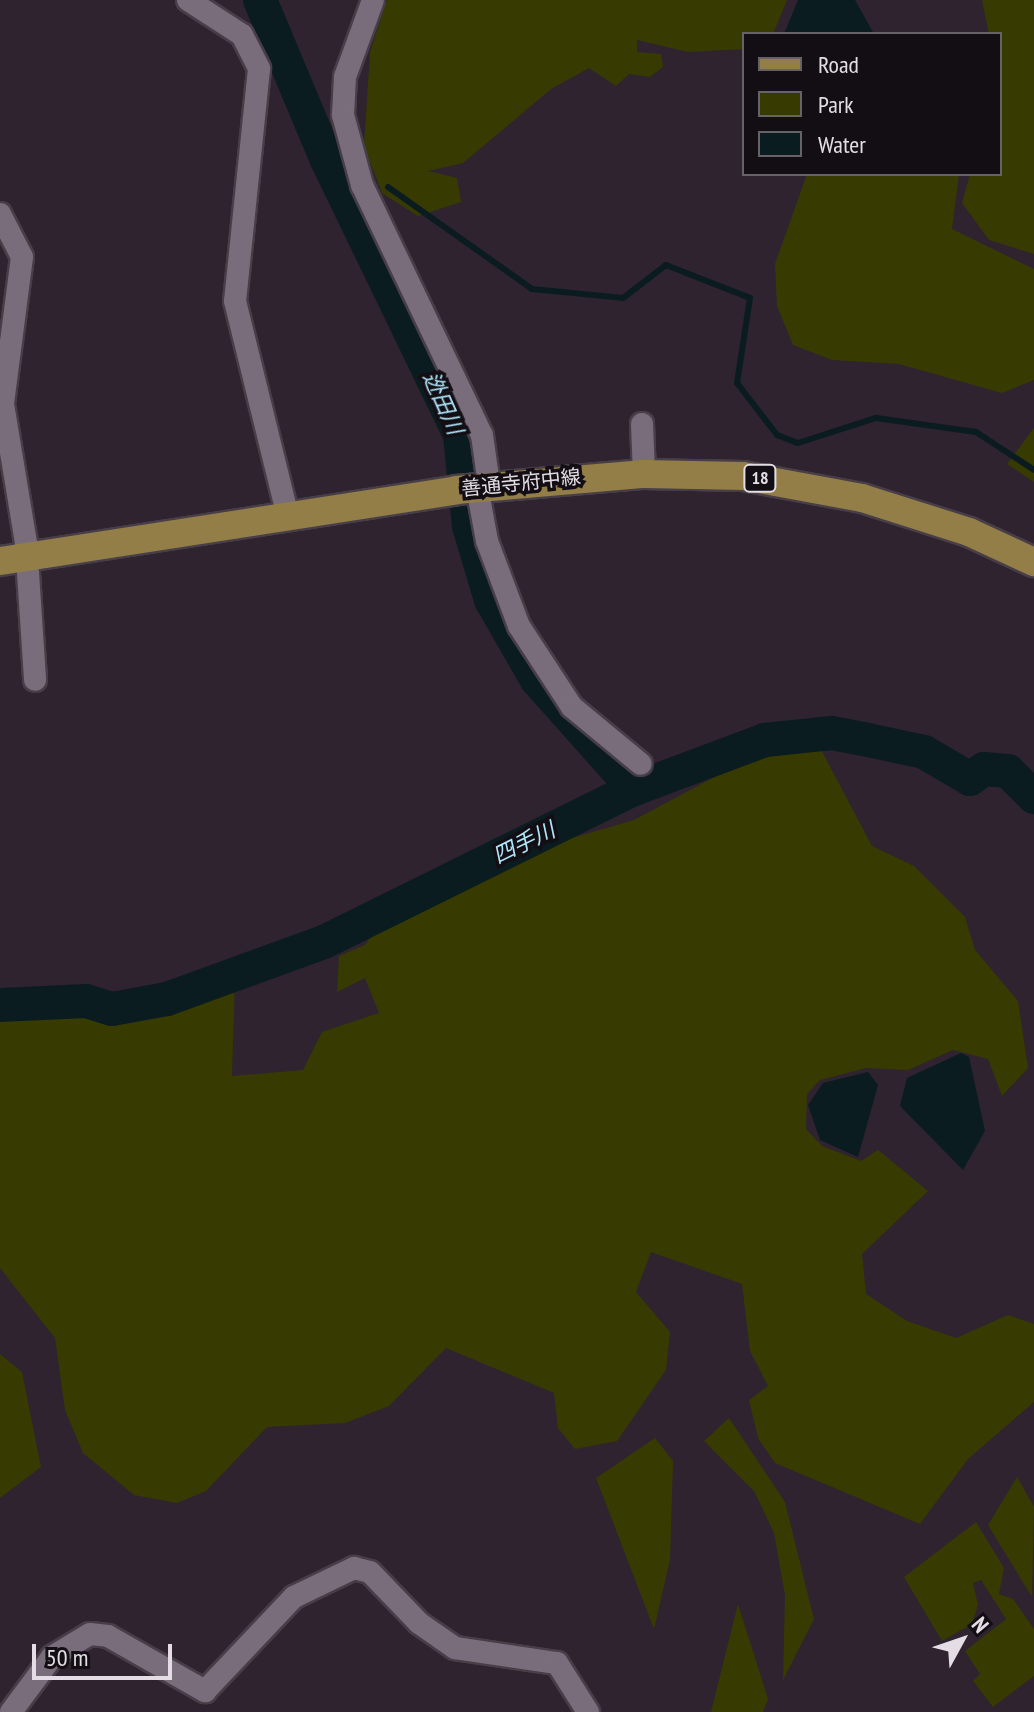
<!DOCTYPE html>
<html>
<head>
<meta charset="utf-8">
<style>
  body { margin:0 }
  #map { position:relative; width:1034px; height:1712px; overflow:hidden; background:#2e232f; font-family:"PT Sans Narrow","Noto Sans JP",sans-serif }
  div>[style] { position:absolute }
  .green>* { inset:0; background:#373b02 }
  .water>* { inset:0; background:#0b1c21 }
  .stream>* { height:6px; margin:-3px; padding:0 3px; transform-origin:3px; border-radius:3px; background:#0b1c21 }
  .river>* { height:34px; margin:-17px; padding:0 17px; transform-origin:17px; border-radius:17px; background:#0b1c21 }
  .roads { filter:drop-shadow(2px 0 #473e48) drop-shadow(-2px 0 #473e48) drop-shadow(0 2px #473e48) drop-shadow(0 -2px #473e48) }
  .minor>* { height:22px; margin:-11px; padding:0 11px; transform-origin:11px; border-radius:11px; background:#7a6d7b }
  .major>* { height:28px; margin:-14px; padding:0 14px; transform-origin:14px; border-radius:14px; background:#947e47 }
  span { translate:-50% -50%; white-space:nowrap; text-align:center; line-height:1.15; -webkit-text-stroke:7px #130e14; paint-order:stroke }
  .shield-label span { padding:2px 6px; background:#130e14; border:2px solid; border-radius:6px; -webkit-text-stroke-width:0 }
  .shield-label { font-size:18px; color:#e4dde5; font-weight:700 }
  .street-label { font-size:20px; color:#e4dde5 }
  .water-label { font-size:22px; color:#afe7fa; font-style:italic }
  .legend { position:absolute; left:742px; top:32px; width:260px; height:144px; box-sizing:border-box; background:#130e14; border:2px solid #676168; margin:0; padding:10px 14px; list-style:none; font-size:24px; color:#e4dde5 }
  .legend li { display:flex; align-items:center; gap:16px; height:40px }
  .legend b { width:40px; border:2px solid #676168 }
  .north { position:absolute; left:922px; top:1600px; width:80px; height:80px; -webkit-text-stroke:6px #130e14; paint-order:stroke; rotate:50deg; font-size:22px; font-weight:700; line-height:32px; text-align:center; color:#e4dde5 }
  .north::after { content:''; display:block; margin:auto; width:28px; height:36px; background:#e4dde5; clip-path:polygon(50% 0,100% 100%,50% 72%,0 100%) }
  .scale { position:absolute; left:32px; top:1644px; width:140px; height:36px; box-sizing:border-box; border:4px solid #e4dde5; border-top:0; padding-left:10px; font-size:24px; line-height:28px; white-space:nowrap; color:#e4dde5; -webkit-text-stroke:6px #130e14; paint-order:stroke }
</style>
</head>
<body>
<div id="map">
  <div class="green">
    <div style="clip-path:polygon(387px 0,787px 0,773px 34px,744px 34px,744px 49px,688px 52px,637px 40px,637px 52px,661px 54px,663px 67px,650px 77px,629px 74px,616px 86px,589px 68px,551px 89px,463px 163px,428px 171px,457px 178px,461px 202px,418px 216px,382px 193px,364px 146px,370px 52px)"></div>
    <div style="clip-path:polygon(982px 0,1034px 0,1034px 254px,989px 240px,962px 203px,970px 174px,1000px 174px,1000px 34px,989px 34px)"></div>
    <div style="clip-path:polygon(807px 174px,959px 174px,952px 229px,1034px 269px,1034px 380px,1002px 393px,899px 364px,832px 360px,793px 345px,777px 306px,775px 264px)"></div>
    <div style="clip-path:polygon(1034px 428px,1034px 482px,1007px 464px)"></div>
    <div style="clip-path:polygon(817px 742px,872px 846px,914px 866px,965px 917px,975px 950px,1018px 1001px,1028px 1068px,1002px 1096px,988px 1059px,953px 1050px,908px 1070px,866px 1068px,820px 1080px,807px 1094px,806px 1129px,822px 1146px,861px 1161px,878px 1150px,928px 1191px,862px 1254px,866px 1294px,907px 1321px,956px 1338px,1008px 1315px,1034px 1324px,1034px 1402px,968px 1459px,920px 1524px,775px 1463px,758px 1438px,749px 1400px,768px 1386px,750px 1351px,742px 1284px,651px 1252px,636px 1292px,670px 1332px,666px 1370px,617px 1441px,575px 1449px,558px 1428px,554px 1393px,446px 1348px,389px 1406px,345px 1423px,267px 1427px,206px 1491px,177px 1503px,134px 1495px,83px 1453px,65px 1410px,55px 1338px,0 1268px,0 1013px,87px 1009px,113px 1019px,191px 1002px,235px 977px,232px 1076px,303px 1070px,322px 1032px,379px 1013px,365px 978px,337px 992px,339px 956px,365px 945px,377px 928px,569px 839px,634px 820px,767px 749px)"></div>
    <div style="clip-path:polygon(0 1354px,22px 1372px,41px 1467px,0 1498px)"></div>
    <div style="clip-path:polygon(729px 1418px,785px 1502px,814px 1619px,783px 1680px,785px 1595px,774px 1533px,754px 1491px,704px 1441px)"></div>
    <div style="clip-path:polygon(655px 1438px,673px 1461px,670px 1560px,654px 1629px,596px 1478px)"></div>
    <div style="clip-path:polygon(1017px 1477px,1034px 1507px,1032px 1597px,988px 1525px)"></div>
    <div style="clip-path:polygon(976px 1522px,1004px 1568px,999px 1594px,1013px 1599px,1034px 1629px,1034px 1676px,993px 1707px,973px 1681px,980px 1674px,965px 1651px,1006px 1619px,981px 1580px,973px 1583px,978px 1605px,972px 1624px,942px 1641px,904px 1577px)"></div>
    <div style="clip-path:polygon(738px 1604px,768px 1699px,763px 1712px,711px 1712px)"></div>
  </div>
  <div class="water">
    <div style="clip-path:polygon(798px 0,855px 0,874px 34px,784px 34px)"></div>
    <div style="clip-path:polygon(961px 1053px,969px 1057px,985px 1131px,963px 1170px,900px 1106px,907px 1078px)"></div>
    <div style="clip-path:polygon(868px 1072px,878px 1085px,858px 1157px,820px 1140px,808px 1105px,823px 1083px)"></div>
  </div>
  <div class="stream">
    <div style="left:388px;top:187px;width:176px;rotate:35.3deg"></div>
    <div style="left:532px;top:289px;width:91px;rotate:5.6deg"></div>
    <div style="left:623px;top:298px;width:54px;rotate:-37.5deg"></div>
    <div style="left:666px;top:265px;width:90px;rotate:21.4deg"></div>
    <div style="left:750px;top:298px;width:86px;rotate:98.7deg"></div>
    <div style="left:737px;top:383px;width:66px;rotate:52.4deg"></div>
    <div style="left:777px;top:435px;width:22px;rotate:21deg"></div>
    <div style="left:798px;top:443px;width:82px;rotate:-17.8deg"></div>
    <div style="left:876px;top:418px;width:101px;rotate:8deg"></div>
    <div style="left:976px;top:432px;width:69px;rotate:33.2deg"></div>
    <div style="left:343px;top:194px;width:11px;rotate:-27deg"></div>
  </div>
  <div class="river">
    <div style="left:260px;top:0;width:173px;rotate:67.3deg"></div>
    <div style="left:327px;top:160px;width:305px;rotate:64.2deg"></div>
    <div style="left:460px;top:435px;width:91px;rotate:84.4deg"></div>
    <div style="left:469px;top:526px;width:77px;rotate:73.4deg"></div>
    <div style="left:491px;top:600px;width:92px;rotate:60.1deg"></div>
    <div style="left:537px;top:680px;width:146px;rotate:48.3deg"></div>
    <div style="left:0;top:1005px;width:86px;rotate:-2.7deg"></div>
    <div style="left:86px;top:1001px;width:27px;rotate:17deg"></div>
    <div style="left:112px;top:1009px;width:56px;rotate:-10.3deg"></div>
    <div style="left:167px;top:999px;width:169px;rotate:-20deg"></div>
    <div style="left:326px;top:941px;width:343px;rotate:-26.3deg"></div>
    <div style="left:634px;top:789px;width:140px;rotate:-20.5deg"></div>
    <div style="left:765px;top:740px;width:67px;rotate:-6deg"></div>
    <div style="left:832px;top:733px;width:37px;rotate:11deg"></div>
    <div style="left:868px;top:740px;width:57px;rotate:12.1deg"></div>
    <div style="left:924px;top:752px;width:53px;rotate:30.4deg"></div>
    <div style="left:970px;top:779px;width:17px;rotate:-36deg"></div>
    <div style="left:984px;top:769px;width:24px;rotate:5deg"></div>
    <div style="left:1008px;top:771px;width:37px;rotate:45deg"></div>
  </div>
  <div class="roads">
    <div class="minor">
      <div style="left:188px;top:0;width:64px;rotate:32.9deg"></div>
      <div style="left:242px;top:35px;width:38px;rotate:63deg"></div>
      <div style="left:259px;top:69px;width:233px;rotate:95.9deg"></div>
      <div style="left:235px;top:301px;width:221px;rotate:76.2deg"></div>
      <div style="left:373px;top:0;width:82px;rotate:110deg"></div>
      <div style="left:345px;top:77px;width:38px;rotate:93deg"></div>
      <div style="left:343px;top:115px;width:73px;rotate:74.8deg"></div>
      <div style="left:362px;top:185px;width:277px;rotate:64.4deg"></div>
      <div style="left:482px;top:435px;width:50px;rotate:82deg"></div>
      <div style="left:0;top:214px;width:48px;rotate:62.9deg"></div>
      <div style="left:22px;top:257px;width:148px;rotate:97.4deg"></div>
      <div style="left:3px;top:404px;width:141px;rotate:80.6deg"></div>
      <div style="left:26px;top:543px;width:137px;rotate:86.2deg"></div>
      <div style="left:642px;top:424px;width:50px;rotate:87.7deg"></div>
      <div style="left:477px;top:487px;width:55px;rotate:79.5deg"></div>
      <div style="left:487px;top:541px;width:91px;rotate:69.4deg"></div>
      <div style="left:519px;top:626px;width:97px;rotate:56.8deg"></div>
      <div style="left:572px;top:707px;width:89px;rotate:39.6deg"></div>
      <div style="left:11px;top:1712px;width:69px;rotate:-53.3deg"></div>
      <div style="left:52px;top:1657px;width:44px;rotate:-31.2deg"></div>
      <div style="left:90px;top:1634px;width:18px;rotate:6deg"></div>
      <div style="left:108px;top:1636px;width:112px;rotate:29.6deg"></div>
      <div style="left:205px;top:1691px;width:129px;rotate:-46.6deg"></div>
      <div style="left:294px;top:1597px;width:67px;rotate:-25.8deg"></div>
      <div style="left:354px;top:1568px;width:16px;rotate:14deg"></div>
      <div style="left:370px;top:1572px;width:71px;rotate:46.1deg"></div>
      <div style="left:419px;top:1623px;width:44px;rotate:34.8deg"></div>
      <div style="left:455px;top:1648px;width:103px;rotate:8.4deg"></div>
      <div style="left:557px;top:1663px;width:58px;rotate:57.7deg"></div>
    </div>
    <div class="major">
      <div style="left:0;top:561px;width:461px;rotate:-8.8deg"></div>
      <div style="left:456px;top:490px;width:189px;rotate:-4.9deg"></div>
      <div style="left:644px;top:474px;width:99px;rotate:1.2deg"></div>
      <div style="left:743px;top:476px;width:121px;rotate:10.5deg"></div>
      <div style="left:862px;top:498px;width:112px;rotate:17.6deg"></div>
      <div style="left:969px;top:532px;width:72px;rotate:24.8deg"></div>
    </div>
  </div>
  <div class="shield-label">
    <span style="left:760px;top:478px">18</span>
  </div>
  <div class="street-label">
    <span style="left:521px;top:483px;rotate:-6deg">善通寺府中線</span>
  </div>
  <div class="water-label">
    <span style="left:443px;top:403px;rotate:66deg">迯田川</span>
    <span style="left:524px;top:843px;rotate:-26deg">四手川</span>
  </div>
  <ul class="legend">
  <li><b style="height:10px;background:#947e47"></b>Road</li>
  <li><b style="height:22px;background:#373b02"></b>Park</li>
  <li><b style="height:22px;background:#0b1c21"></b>Water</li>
  </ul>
  <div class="north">N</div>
  <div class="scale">50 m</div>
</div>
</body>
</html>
